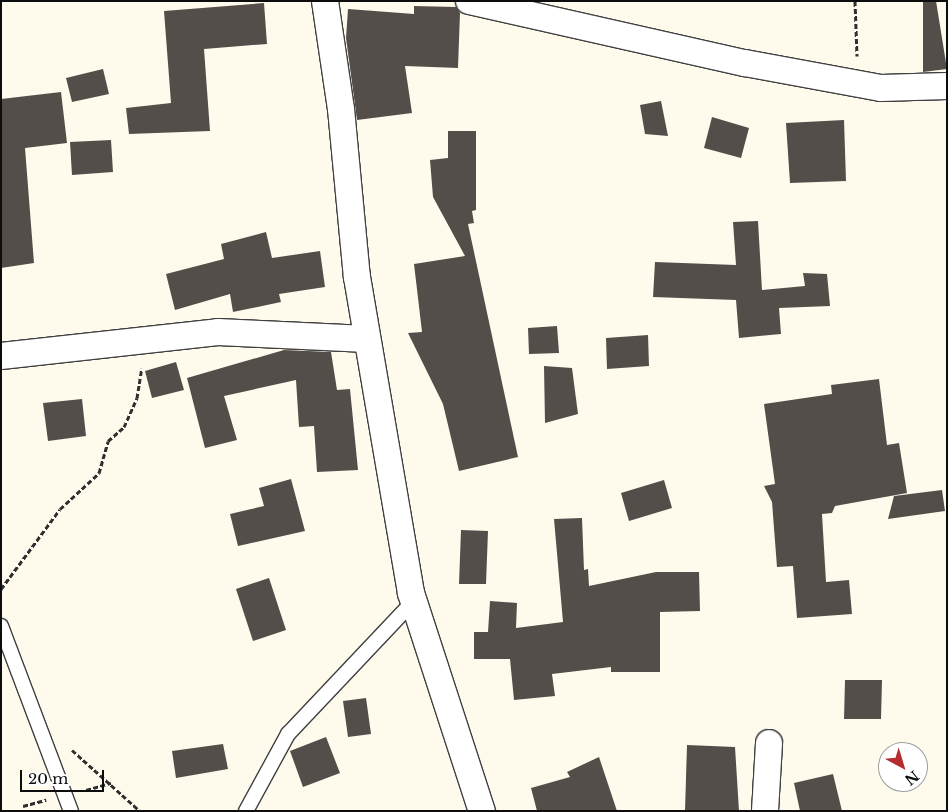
<!DOCTYPE html>
<html>
<head>
<meta charset="utf-8">
<style>
  body { margin:0 }
  #map { position:relative; width:948px; height:812px; overflow:hidden; background:#fefbed; font-family:"Libre Baskerville",serif }
  div>[style] { position:absolute }
  .building>* { inset:0; background:#544e4a }
  .path>* { height:3px; margin-top:-1.5px; transform-origin:0; background:repeating-linear-gradient(90deg,#2f2f2f 0 5px,transparent 0 7.5px) }
  .roads { filter:drop-shadow(1px 0 #404040) drop-shadow(-1px 0 #404040) drop-shadow(0 1px #404040) drop-shadow(0 -1px #404040) }
  .service>* { height:14px; margin:-7px; padding:0 7px; transform-origin:7px; border-radius:7px; background:#fff }
  .minor>* { height:26px; margin:-13px; padding:0 13px; transform-origin:13px; border-radius:13px; background:#fff }
  span { translate:-50% -50%; white-space:nowrap; text-align:center; line-height:1.15; -webkit-text-stroke:5px #fff; paint-order:stroke }
  .frame { position:absolute; inset:0; border:2px solid #0d0d0d; pointer-events:none }
  .north { position:absolute; left:878px; top:742px; width:50px; height:50px; box-sizing:border-box; background:#fff; border:1px solid #9e9e9e; border-radius:50%; rotate:141deg; font-size:14px; font-weight:700; line-height:20px; text-align:center; color:#0d0d0d }
  .north::after { content:''; display:block; margin:auto; width:18px; height:22px; background:#b42d30; clip-path:polygon(50% 0,100% 100%,50% 72%,0 100%) }
  .scale { position:absolute; left:20px; top:770px; width:84px; height:22px; box-sizing:border-box; border:2px solid #0d0d0d; border-top:0; padding-left:6px; font-size:15px; line-height:18px; white-space:nowrap; color:#0d0d0d; -webkit-text-stroke:4px #fff; paint-order:stroke }
</style>
</head>
<body>
<div id="map">
  <div class="building">
    <div style="clip-path:polygon(923px 1px,936px 1px,947px 69px,923px 72px)"></div>
    <div style="clip-path:polygon(264px 3px,267px 44px,204px 49px,210px 131px,129px 134px,126px 108px,171px 103px,164px 11px)"></div>
    <div style="clip-path:polygon(414px 6px,456px 7px,460px 13px,458px 68px,405px 66px,412px 113px,357px 120px,346px 38px,348px 9px,414px 14px)"></div>
    <div style="clip-path:polygon(103px 69px,109px 94px,72px 102px,66px 78px)"></div>
    <div style="clip-path:polygon(61px 92px,67px 143px,25px 148px,34px 263px,1px 268px,1px 99px)"></div>
    <div style="clip-path:polygon(661px 101px,668px 136px,645px 134px,640px 105px)"></div>
    <div style="clip-path:polygon(712px 117px,749px 128px,741px 158px,704px 148px)"></div>
    <div style="clip-path:polygon(844px 120px,846px 181px,790px 183px,786px 123px)"></div>
    <div style="clip-path:polygon(448px 131px,476px 131px,476px 210px,472px 211px,474px 223px,468px 224px,518px 457px,459px 471px,443px 404px,408px 333px,422px 332px,414px 264px,465px 256px,433px 197px,430px 160px,448px 158px)"></div>
    <div style="clip-path:polygon(111px 140px,113px 172px,72px 175px,70px 142px)"></div>
    <div style="clip-path:polygon(758px 221px,762px 290px,805px 286px,803px 273px,827px 274px,830px 306px,779px 308px,781px 334px,739px 338px,736px 300px,653px 297px,655px 262px,736px 265px,733px 222px)"></div>
    <div style="clip-path:polygon(266px 232px,272px 258px,320px 251px,325px 287px,279px 294px,281px 302px,233px 312px,230px 294px,175px 310px,166px 274px,224px 259px,221px 244px)"></div>
    <div style="clip-path:polygon(557px 326px,559px 353px,529px 354px,528px 328px)"></div>
    <div style="clip-path:polygon(648px 335px,649px 366px,607px 369px,606px 338px)"></div>
    <div style="clip-path:polygon(284px 350px,331px 352px,337px 390px,350px 389px,358px 470px,317px 472px,314px 426px,299px 427px,296px 380px,224px 396px,237px 440px,205px 448px,187px 378px)"></div>
    <div style="clip-path:polygon(176px 362px,184px 390px,152px 398px,145px 371px)"></div>
    <div style="clip-path:polygon(544px 366px,572px 368px,578px 414px,545px 423px)"></div>
    <div style="clip-path:polygon(879px 379px,887px 445px,899px 443px,907px 493px,835px 506px,832px 513px,822px 514px,826px 582px,849px 580px,852px 614px,797px 618px,793px 566px,777px 567px,772px 502px,764px 486px,775px 484px,764px 404px,832px 394px,831px 385px)"></div>
    <div style="clip-path:polygon(82px 399px,86px 436px,48px 441px,43px 403px)"></div>
    <div style="clip-path:polygon(291px 479px,305px 531px,238px 546px,230px 514px,264px 506px,259px 488px)"></div>
    <div style="clip-path:polygon(664px 480px,672px 508px,629px 521px,621px 493px)"></div>
    <div style="clip-path:polygon(942px 490px,945px 511px,888px 519px,894px 496px)"></div>
    <div style="clip-path:polygon(582px 518px,584px 570px,588px 569px,589px 586px,656px 572px,699px 572px,700px 611px,660px 612px,660px 672px,611px 672px,611px 667px,552px 674px,555px 696px,514px 700px,510px 659px,474px 659px,474px 632px,488px 632px,490px 601px,517px 603px,516px 628px,563px 622px,554px 519px)"></div>
    <div style="clip-path:polygon(461px 530px,488px 531px,486px 584px,459px 584px)"></div>
    <div style="clip-path:polygon(269px 578px,286px 630px,253px 641px,236px 589px)"></div>
    <div style="clip-path:polygon(845px 680px,882px 680px,881px 719px,844px 719px)"></div>
    <div style="clip-path:polygon(366px 698px,371px 734px,348px 737px,343px 701px)"></div>
    <div style="clip-path:polygon(326px 737px,340px 773px,303px 787px,290px 751px)"></div>
    <div style="clip-path:polygon(223px 744px,228px 769px,176px 778px,172px 751px)"></div>
    <div style="clip-path:polygon(687px 745px,735px 747px,739px 811px,685px 811px)"></div>
    <div style="clip-path:polygon(599px 757px,617px 811px,537px 811px,531px 788px,570px 777px,567px 772px)"></div>
    <div style="clip-path:polygon(833px 774px,842px 811px,800px 811px,794px 783px)"></div>
  </div>
  <div class="path">
    <div style="left:855px;top:1px;width:55px;rotate:87.9deg"></div>
    <div style="left:1px;top:589px;width:99px;rotate:-53.6deg"></div>
    <div style="left:60px;top:509px;width:53px;rotate:-42.7deg"></div>
    <div style="left:99px;top:473px;width:33px;rotate:-74deg"></div>
    <div style="left:108px;top:441px;width:21px;rotate:-41deg"></div>
    <div style="left:124px;top:427px;width:32px;rotate:-66deg"></div>
    <div style="left:137px;top:398px;width:30px;rotate:-81deg"></div>
    <div style="left:72px;top:750px;width:91px;rotate:41.9deg"></div>
    <div style="left:86px;top:790px;width:26px;rotate:-16deg"></div>
    <div style="left:23px;top:806px;width:24px;rotate:-15deg"></div>
  </div>
  <div class="roads">
    <div class="service">
      <div style="left:1px;top:626px;width:198px;rotate:69.3deg"></div>
      <div style="left:246px;top:811px;width:88px;rotate:-61.4deg"></div>
      <div style="left:288px;top:734px;width:182px;rotate:-46.6deg"></div>
    </div>
    <div class="minor">
      <div style="left:325px;top:1px;width:109px;rotate:81.6deg"></div>
      <div style="left:341px;top:109px;width:169px;rotate:84.6deg"></div>
      <div style="left:357px;top:277px;width:321px;rotate:80.3deg"></div>
      <div style="left:411px;top:593px;width:229px;rotate:72deg"></div>
      <div style="left:469px;top:1px;width:283px;rotate:12.7deg"></div>
      <div style="left:745px;top:63px;width:138px;rotate:10.4deg"></div>
      <div style="left:881px;top:88px;width:66px;rotate:-1.7deg"></div>
      <div style="left:1px;top:356px;width:218px;rotate:-6.3deg"></div>
      <div style="left:218px;top:332px;width:149px;rotate:2.7deg"></div>
      <div style="left:765px;top:811px;width:68px;rotate:-86.6deg"></div>
    </div>
  </div>
  <div class="frame"></div>
  <div class="north">N</div>
  <div class="scale">20 m</div>
</div>
</body>
</html>
